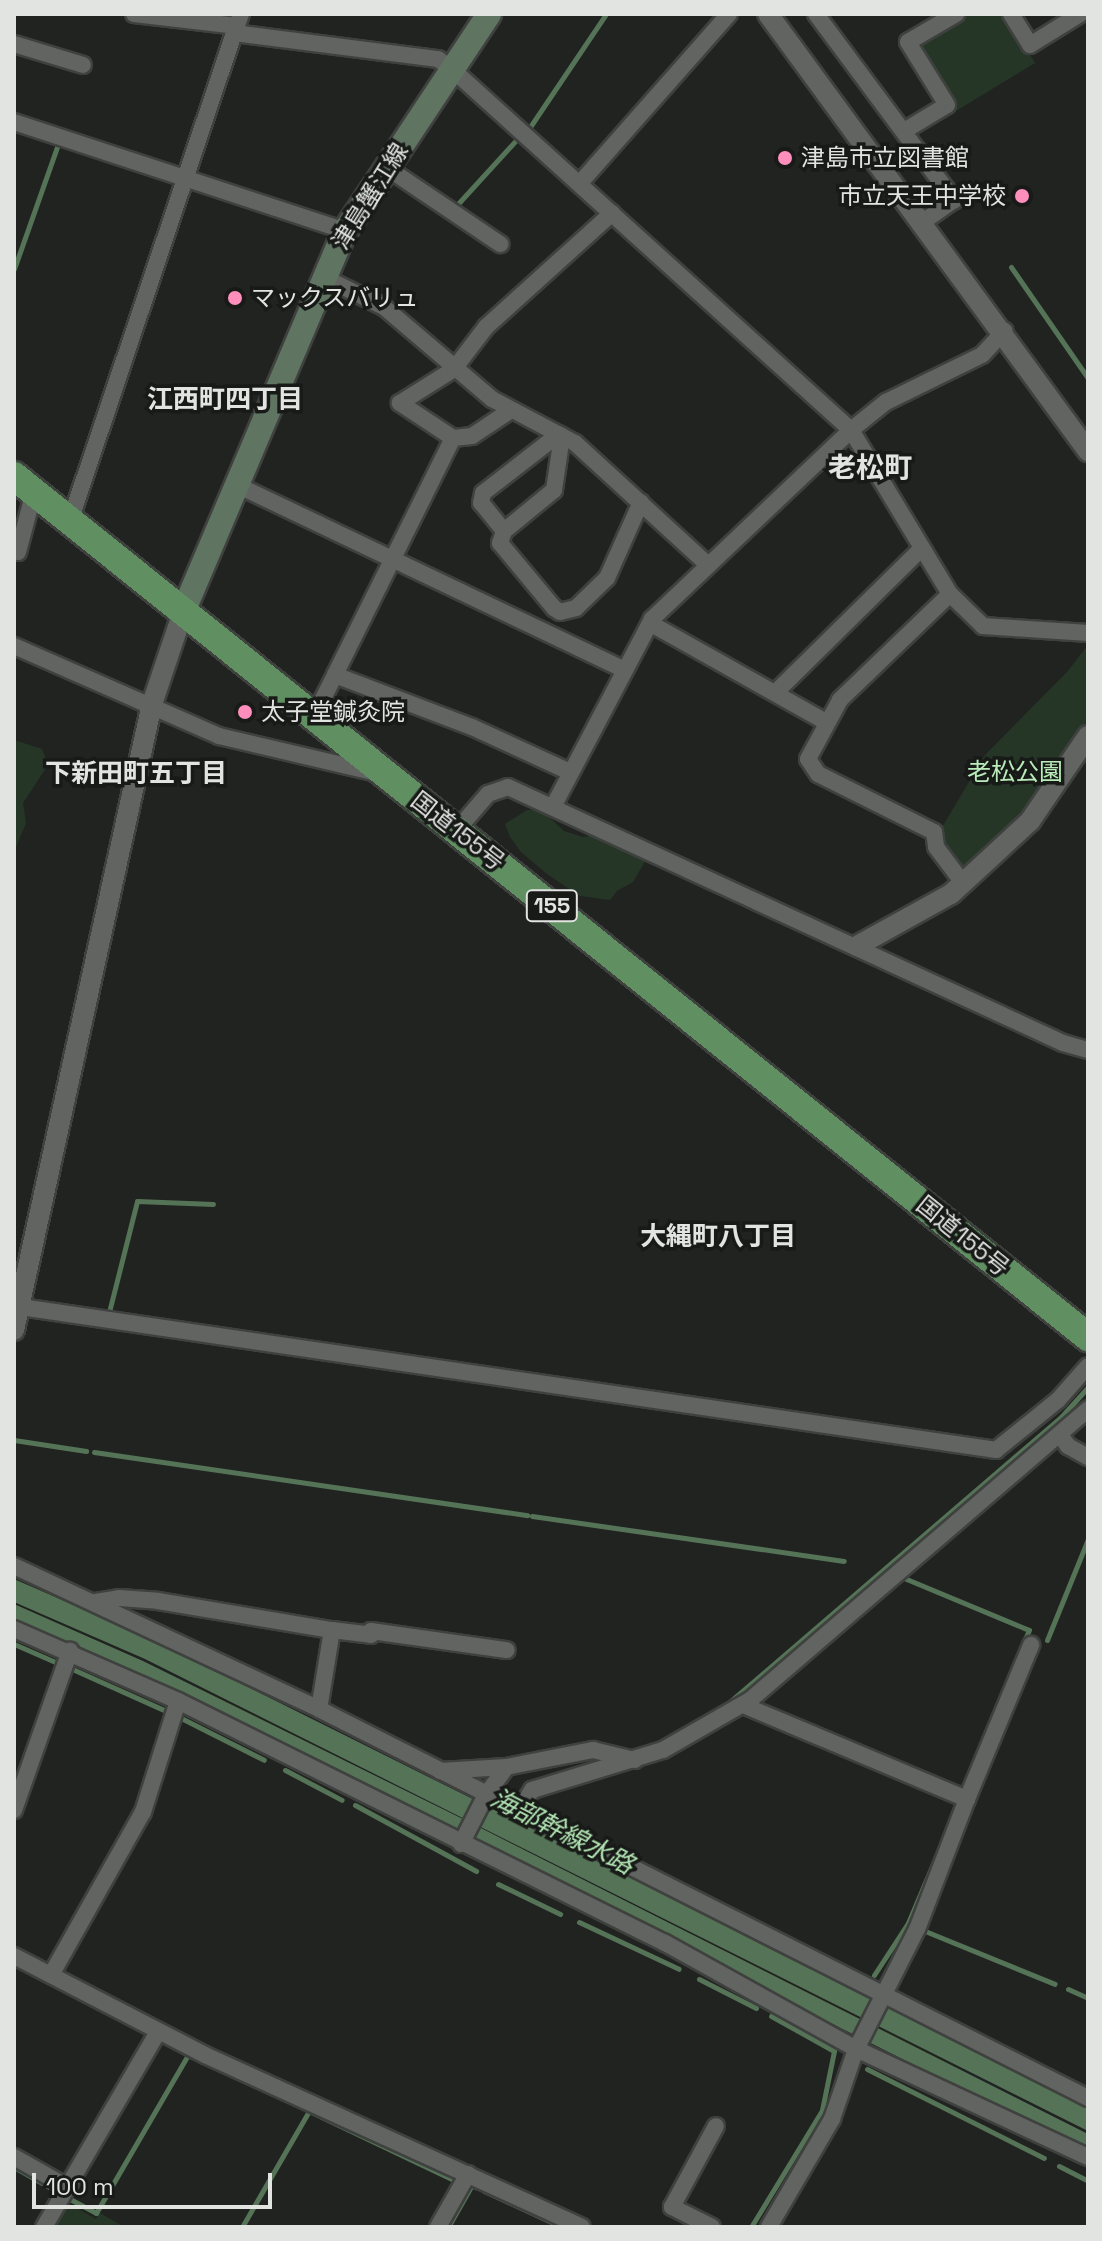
<!DOCTYPE html>
<html>
<head>
<meta charset="utf-8">
<style>
  body { margin:0 }
  #map { position:relative; width:1102px; height:2241px; overflow:hidden; background:#212321; font-family:"Space Grotesk","Noto Sans JP",sans-serif }
  div>[style] { position:absolute }
  .green>* { inset:0; background:#253626 }
  .water>* { inset:0; background:#557356 }
  .stream>* { height:5px; margin:-2.5px; padding:0 2.5px; transform-origin:2.5px; border-radius:2.5px; background:#557356 }
  .roads { filter:drop-shadow(2px 0 #3f413f) drop-shadow(-2px 0 #3f413f) drop-shadow(0 2px #3f413f) drop-shadow(0 -2px #3f413f) }
  .minor>* { height:16px; margin:-8px; padding:0 8px; transform-origin:8px; border-radius:8px; background:#616461 }
  .tertiary>* { height:20px; margin:-10px; padding:0 10px; transform-origin:10px; border-radius:10px; background:#616461 }
  .secondary>* { height:24px; margin:-12px; padding:0 12px; transform-origin:12px; border-radius:12px; background:#607462 }
  .trunk>* { height:28px; margin:-14px; padding:0 14px; transform-origin:14px; border-radius:14px; background:#609062 }
  .dots>* { width:22px; height:22px; translate:-50% -50%; box-sizing:border-box; border:4px solid #181a18; border-radius:50% }
  span { translate:-50% -50%; white-space:nowrap; text-align:center; line-height:1.15; -webkit-text-stroke:7px #181a18; paint-order:stroke }
  .shield-label span { padding:2px 6px; background:#181a18; border:2px solid; border-radius:6px; -webkit-text-stroke-width:0 }
  .shield-label { font-size:22px; color:#e2e4e2; font-weight:700 }
  .poi-label { font-size:24px; color:#e2e4e2 }
  .left { translate:0 -50%; text-align:left }
  .right { translate:-100% -50%; text-align:right }
  .street-label { font-size:24px; color:#e2e4e2 }
  .park-label { font-size:24px; color:#b9ecba }
  .neighbourhood-label { font-size:26px; color:#e2e4e2; font-weight:700 }
  .water-label { font-size:26px; color:#b2e5b3; font-style:italic }
  .quarter-label { font-size:28px; color:#e2e4e2; font-weight:700 }
  .frame { position:absolute; inset:0; border:16px solid #e2e4e2; pointer-events:none }
  .scale { position:absolute; left:32px; top:2173px; width:240px; height:36px; box-sizing:border-box; border:4px solid #e2e4e2; border-top:0; padding-left:10px; font-size:24px; line-height:28px; white-space:nowrap; color:#e2e4e2; -webkit-text-stroke:6px #181a18; paint-order:stroke }
</style>
</head>
<body>
<div id="map">
  <div class="green">
    <div style="clip-path:polygon(965px 14px,1006px 14px,1035px 63px,956px 111px,915px 44px)"></div>
    <div style="clip-path:polygon(1088px 645px,1088px 718px,1081px 732px,1044px 790px,966px 870px,954px 864px,938px 834px,985px 755px,1067px 672px)"></div>
    <div style="clip-path:polygon(14px 740px,42px 749px,48px 765px,23px 803px,26px 823px,14px 852px)"></div>
    <div style="clip-path:polygon(527px 810px,541px 810px,564px 831px,583px 837px,596px 835px,647px 858px,633px 882px,617px 891px,610px 900px,580px 896px,547px 874px,521px 852px,510px 837px,505px 824px)"></div>
    <div style="clip-path:polygon(66px 2202px,96px 2219px,100px 2213px,124px 2227px,51px 2227px)"></div>
  </div>
  <div class="water">
    <div style="clip-path:polygon(14px 1579px,154px 1640px,1088px 2106px,1088px 2131px,145px 1659px,14px 1602px)"></div>
    <div style="clip-path:polygon(14px 1604px,143px 1661px,469px 1822px,1088px 2134px,1088px 2152px,138px 1676px,14px 1621px)"></div>
  </div>
  <div class="stream">
    <div style="left:530px;top:127px;width:136px;rotate:-56.1deg"></div>
    <div style="left:455px;top:207px;width:93px;rotate:-47.6deg"></div>
    <div style="left:1011px;top:267px;width:135px;rotate:55.3deg"></div>
    <div style="left:14px;top:269px;width:133px;rotate:-70.6deg"></div>
    <div style="left:109px;top:1312px;width:114px;rotate:-75.8deg"></div>
    <div style="left:137px;top:1201px;width:76px;rotate:2.3deg"></div>
    <div style="left:14px;top:1440px;width:73px;rotate:8.7deg"></div>
    <div style="left:94px;top:1452px;width:438px;rotate:8.3deg"></div>
    <div style="left:532px;top:1516px;width:315px;rotate:8.2deg"></div>
    <div style="left:904px;top:1578px;width:135px;rotate:22.6deg"></div>
    <div style="left:1029px;top:1630px;width:17px;rotate:114deg"></div>
    <div style="left:1047px;top:1640px;width:109px;rotate:-67.9deg"></div>
    <div style="left:14px;top:1644px;width:50px;rotate:23.5deg"></div>
    <div style="left:70px;top:1668px;width:105px;rotate:24.1deg"></div>
    <div style="left:726px;top:1705px;width:442px;rotate:-40.7deg"></div>
    <div style="left:1061px;top:1417px;width:40px;rotate:-48deg"></div>
    <div style="left:179px;top:1717px;width:95px;rotate:26.8deg"></div>
    <div style="left:285px;top:1770px;width:64px;rotate:27.8deg"></div>
    <div style="left:355px;top:1805px;width:138px;rotate:28.6deg"></div>
    <div style="left:498px;top:1884px;width:69px;rotate:25.8deg"></div>
    <div style="left:579px;top:1922px;width:110px;rotate:25.2deg"></div>
    <div style="left:925px;top:1931px;width:140px;rotate:22.2deg"></div>
    <div style="left:874px;top:1975px;width:62px;rotate:-56.8deg"></div>
    <div style="left:908px;top:1923px;width:77px;rotate:-67.1deg"></div>
    <div style="left:699px;top:1979px;width:64px;rotate:27deg"></div>
    <div style="left:1068px;top:1989px;width:22px;rotate:24deg"></div>
    <div style="left:867px;top:2069px;width:198px;rotate:26.7deg"></div>
    <div style="left:1059px;top:2166px;width:33px;rotate:27deg"></div>
    <div style="left:14px;top:2167px;width:48px;rotate:29.7deg"></div>
    <div style="left:484px;top:2191px;width:86px;rotate:24.8deg"></div>
    <div style="left:68px;top:2198px;width:32px;rotate:28deg"></div>
    <div style="left:96px;top:2213px;width:183px;rotate:-59.8deg"></div>
    <div style="left:188px;top:2055px;width:4px;rotate:27deg"></div>
    <div style="left:242px;top:2227px;width:134px;rotate:-60deg"></div>
    <div style="left:309px;top:2111px;width:165px;rotate:25.5deg"></div>
    <div style="left:448px;top:2227px;width:48px;rotate:-60.3deg"></div>
    <div style="left:472px;top:2185px;width:4px;rotate:34deg"></div>
    <div style="left:751px;top:2227px;width:137px;rotate:-58.7deg"></div>
    <div style="left:822px;top:2110px;width:60px;rotate:-78.5deg"></div>
    <div style="left:834px;top:2051px;width:72px;rotate:-150.9deg"></div>
  </div>
  <div class="roads">
    <div class="minor">
      <div style="left:134px;top:14px;width:104px;rotate:6.6deg"></div>
      <div style="left:241px;top:14px;width:20px;rotate:110deg"></div>
      <div style="left:234px;top:33px;width:206px;rotate:7.3deg"></div>
      <div style="left:438px;top:59px;width:19px;rotate:36deg"></div>
      <div style="left:453px;top:70px;width:537px;rotate:42.13deg"></div>
      <div style="left:851px;top:430px;width:192px;rotate:58.9deg"></div>
      <div style="left:950px;top:594px;width:46px;rotate:44.1deg"></div>
      <div style="left:983px;top:626px;width:105px;rotate:3.8deg"></div>
      <div style="left:816px;top:14px;width:232px;rotate:53.4deg"></div>
      <div style="left:954px;top:200px;width:39px;rotate:145deg"></div>
      <div style="left:1011px;top:14px;width:36px;rotate:58deg"></div>
      <div style="left:1030px;top:45px;width:59px;rotate:-31.8deg"></div>
      <div style="left:14px;top:44px;width:72px;rotate:16.9deg"></div>
      <div style="left:14px;top:122px;width:348px;rotate:18.2deg"></div>
      <div style="left:904px;top:131px;width:50px;rotate:-31.2deg"></div>
      <div style="left:947px;top:105px;width:74px;rotate:-121.8deg"></div>
      <div style="left:908px;top:42px;width:56px;rotate:-30.3deg"></div>
      <div style="left:386px;top:167px;width:138px;rotate:34deg"></div>
      <div style="left:580px;top:183px;width:225px;rotate:-48.6deg"></div>
      <div style="left:323px;top:277px;width:68px;rotate:26.2deg"></div>
      <div style="left:384px;top:307px;width:142px;rotate:40.4deg"></div>
      <div style="left:492px;top:399px;width:94px;rotate:27.9deg"></div>
      <div style="left:575px;top:443px;width:180px;rotate:42.5deg"></div>
      <div style="left:511px;top:410px;width:47px;rotate:146.3deg"></div>
      <div style="left:472px;top:436px;width:19px;rotate:174deg"></div>
      <div style="left:453px;top:438px;width:265px;rotate:116.5deg"></div>
      <div style="left:335px;top:675px;width:147px;rotate:20.8deg"></div>
      <div style="left:472px;top:727px;width:108px;rotate:24.7deg"></div>
      <div style="left:562px;top:436px;width:55px;rotate:98.4deg"></div>
      <div style="left:554px;top:490px;width:65px;rotate:140.6deg"></div>
      <div style="left:504px;top:531px;width:13px;rotate:108deg"></div>
      <div style="left:500px;top:543px;width:85px;rotate:50.3deg"></div>
      <div style="left:554px;top:608px;width:7px;rotate:34deg"></div>
      <div style="left:560px;top:612px;width:16px;rotate:-14deg"></div>
      <div style="left:576px;top:608px;width:43px;rotate:-44.1deg"></div>
      <div style="left:607px;top:578px;width:83px;rotate:-65.9deg"></div>
      <div style="left:453px;top:438px;width:64px;rotate:-146.6deg"></div>
      <div style="left:400px;top:403px;width:64px;rotate:-32.2deg"></div>
      <div style="left:454px;top:369px;width:53px;rotate:-52.7deg"></div>
      <div style="left:486px;top:327px;width:170px;rotate:-42.1deg"></div>
      <div style="left:239px;top:486px;width:424px;rotate:25.5deg"></div>
      <div style="left:70px;top:521px;width:515px;rotate:-71.42deg"></div>
      <div style="left:504px;top:531px;width:36px;rotate:-129deg"></div>
      <div style="left:481px;top:503px;width:10px;rotate:-79deg"></div>
      <div style="left:483px;top:493px;width:96px;rotate:-37.8deg"></div>
      <div style="left:14px;top:550px;width:4px;rotate:27deg"></div>
      <div style="left:18px;top:552px;width:62px;rotate:-75.1deg"></div>
      <div style="left:950px;top:594px;width:153px;rotate:136.1deg"></div>
      <div style="left:840px;top:700px;width:67px;rotate:118.5deg"></div>
      <div style="left:808px;top:759px;width:18px;rotate:56deg"></div>
      <div style="left:818px;top:774px;width:130px;rotate:26.6deg"></div>
      <div style="left:934px;top:832px;width:15px;rotate:82deg"></div>
      <div style="left:936px;top:847px;width:45px;rotate:53.1deg"></div>
      <div style="left:652px;top:619px;width:8px;rotate:67deg"></div>
      <div style="left:655px;top:626px;width:196px;rotate:29.3deg"></div>
      <div style="left:14px;top:646px;width:224px;rotate:23.7deg"></div>
      <div style="left:219px;top:736px;width:162px;rotate:13.2deg"></div>
      <div style="left:775px;top:693px;width:206px;rotate:-44.6deg"></div>
      <div style="left:314px;top:716px;width:46px;rotate:-62.9deg"></div>
      <div style="left:554px;top:805px;width:210px;rotate:-62.2deg"></div>
      <div style="left:652px;top:619px;width:274px;rotate:-43.5deg"></div>
      <div style="left:851px;top:430px;width:45px;rotate:-38.7deg"></div>
      <div style="left:886px;top:402px;width:107px;rotate:-26.1deg"></div>
      <div style="left:982px;top:355px;width:33px;rotate:-47deg"></div>
      <div style="left:457px;top:830px;width:48px;rotate:-49.3deg"></div>
      <div style="left:488px;top:794px;width:21px;rotate:-19deg"></div>
      <div style="left:508px;top:787px;width:611px;rotate:24.76deg"></div>
      <div style="left:1063px;top:1043px;width:26px;rotate:16deg"></div>
      <div style="left:14px;top:1306px;width:993px;rotate:8.34deg"></div>
      <div style="left:996px;top:1450px;width:80px;rotate:-38.9deg"></div>
      <div style="left:1058px;top:1400px;width:45px;rotate:-48.6deg"></div>
      <div style="left:1060px;top:1435px;width:14px;rotate:54deg"></div>
      <div style="left:1068px;top:1446px;width:23px;rotate:29deg"></div>
      <div style="left:14px;top:1566px;width:337px;rotate:25.1deg"></div>
      <div style="left:319px;top:1709px;width:862px;rotate:26.83deg"></div>
      <div style="left:96px;top:1602px;width:23px;rotate:-10deg"></div>
      <div style="left:119px;top:1598px;width:39px;rotate:4deg"></div>
      <div style="left:158px;top:1601px;width:176px;rotate:9.5deg"></div>
      <div style="left:332px;top:1630px;width:80px;rotate:99.3deg"></div>
      <div style="left:14px;top:1629px;width:179px;rotate:23.7deg"></div>
      <div style="left:178px;top:1701px;width:544px;rotate:26.42deg"></div>
      <div style="left:665px;top:1943px;width:218px;rotate:29deg"></div>
      <div style="left:856px;top:2049px;width:256px;rotate:25deg"></div>
      <div style="left:332px;top:1630px;width:39px;rotate:7deg"></div>
      <div style="left:371px;top:1635px;width:4px;rotate:-90deg"></div>
      <div style="left:371px;top:1631px;width:137px;rotate:8deg"></div>
      <div style="left:743px;top:1705px;width:243px;rotate:22.8deg"></div>
      <div style="left:967px;top:1799px;width:139px;rotate:111deg"></div>
      <div style="left:917px;top:1929px;width:135px;rotate:116.9deg"></div>
      <div style="left:856px;top:2049px;width:74px;rotate:108.9deg"></div>
      <div style="left:832px;top:2119px;width:125px;rotate:120.3deg"></div>
      <div style="left:440px;top:1771px;width:66px;rotate:-3.5deg"></div>
      <div style="left:967px;top:1799px;width:167px;rotate:-67.4deg"></div>
      <div style="left:14px;top:1810px;width:169px;rotate:-70.6deg"></div>
      <div style="left:519px;top:1811px;width:25px;rotate:-58deg"></div>
      <div style="left:532px;top:1790px;width:137px;rotate:-17deg"></div>
      <div style="left:663px;top:1750px;width:100px;rotate:-29.9deg"></div>
      <div style="left:750px;top:1700px;width:446px;rotate:-40.7deg"></div>
      <div style="left:461px;top:1844px;width:55px;rotate:-63deg"></div>
      <div style="left:486px;top:1795px;width:34px;rotate:-54deg"></div>
      <div style="left:506px;top:1767px;width:89px;rotate:-11.1deg"></div>
      <div style="left:593px;top:1750px;width:43px;rotate:13.4deg"></div>
      <div style="left:14px;top:1956px;width:215px;rotate:27.4deg"></div>
      <div style="left:205px;top:2055px;width:414px;rotate:24.5deg"></div>
      <div style="left:51px;top:1975px;width:187px;rotate:-60.6deg"></div>
      <div style="left:143px;top:1812px;width:116px;rotate:-72.5deg"></div>
      <div style="left:14px;top:2157px;width:61px;rotate:29.5deg"></div>
      <div style="left:44px;top:2227px;width:226px;rotate:-59.7deg"></div>
      <div style="left:438px;top:2227px;width:61px;rotate:-60.5deg"></div>
      <div style="left:712px;top:2227px;width:45px;rotate:-153.4deg"></div>
      <div style="left:672px;top:2207px;width:92px;rotate:-61.5deg"></div>
    </div>
    <div class="tertiary">
      <div style="left:768px;top:14px;width:542px;rotate:53.79deg"></div>
      <div style="left:857px;top:946px;width:107px;rotate:-29deg"></div>
      <div style="left:951px;top:894px;width:108px;rotate:-42.7deg"></div>
      <div style="left:1030px;top:821px;width:103px;rotate:-55.7deg"></div>
      <div style="left:14px;top:1330px;width:641px;rotate:-77.57deg"></div>
      <div style="left:152px;top:704px;width:97px;rotate:-71.4deg"></div>
    </div>
    <div class="secondary">
      <div style="left:183px;top:612px;width:414px;rotate:-67deg"></div>
      <div style="left:345px;top:231px;width:260px;rotate:-56.4deg"></div>
    </div>
    <div class="trunk">
      <div style="left:14px;top:476px;width:1377px;rotate:38.72deg"></div>
    </div>
  </div>
  <div class="dots">
    <div style="left:785px;top:158px;background:#fe8ebb"></div>
    <div style="left:1022px;top:196px;background:#fe8ebb"></div>
    <div style="left:235px;top:298px;background:#fe8ebb"></div>
    <div style="left:245px;top:712px;background:#fe8ebb"></div>
  </div>
  <div class="shield-label">
    <span style="left:552px;top:906px">155</span>
  </div>
  <div class="poi-label">
    <span class="left" style="left:801px;top:158px">津島市立図書館</span>
    <span class="right" style="left:1006px;top:196px">市立天王中学校</span>
    <span class="left" style="left:251px;top:298px">マックスバリュ</span>
    <span class="left" style="left:261px;top:712px">太子堂鍼灸院</span>
  </div>
  <div class="street-label">
    <span style="left:370px;top:196px;rotate:-58deg">津島蟹江線</span>
    <span style="left:458px;top:831px;rotate:38deg">国道155号</span>
    <span style="left:963px;top:1236px;rotate:39deg">国道155号</span>
  </div>
  <div class="park-label">
    <span style="left:1015px;top:772px">老松公園</span>
  </div>
  <div class="neighbourhood-label">
    <span style="left:225px;top:400px">江西町四丁目</span>
    <span style="left:136px;top:774px">下新田町五丁目</span>
    <span style="left:718px;top:1237px">大縄町八丁目</span>
  </div>
  <div class="water-label">
    <span style="left:562px;top:1832px;rotate:27deg">海部幹線水路</span>
  </div>
  <div class="quarter-label">
    <span style="left:870px;top:467px">老松町</span>
  </div>
  <div class="frame"></div>
  <div class="scale">100 m</div>
</div>
</body>
</html>
